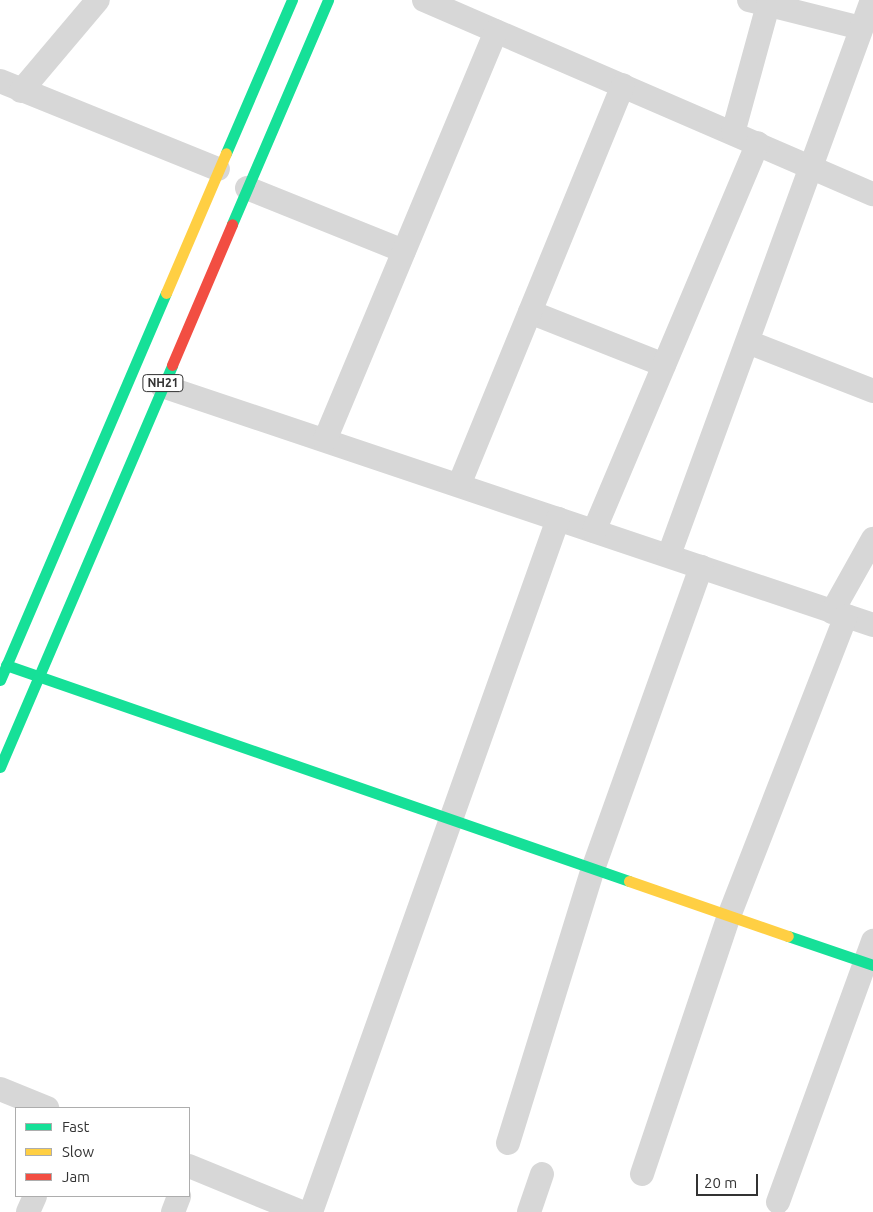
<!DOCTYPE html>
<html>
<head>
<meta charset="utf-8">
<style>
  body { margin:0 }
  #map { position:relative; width:873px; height:1212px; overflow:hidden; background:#fff; font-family:Ubuntu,sans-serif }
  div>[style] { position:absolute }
  .street>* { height:24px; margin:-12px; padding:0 12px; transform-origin:12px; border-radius:12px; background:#d7d7d7 }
  .fast>* { height:11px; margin:-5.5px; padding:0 5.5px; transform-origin:5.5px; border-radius:5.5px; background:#16e098 }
  .slow>* { height:11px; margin:-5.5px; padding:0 5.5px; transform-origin:5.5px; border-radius:5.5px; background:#ffcf43 }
  .jam>* { height:11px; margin:-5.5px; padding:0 5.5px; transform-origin:5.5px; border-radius:5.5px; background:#f24e42 }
  span { translate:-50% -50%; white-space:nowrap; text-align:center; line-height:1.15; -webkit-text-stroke:5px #fff; paint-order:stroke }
  .shield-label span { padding:1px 4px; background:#fff; border:1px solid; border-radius:4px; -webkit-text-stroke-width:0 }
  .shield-label { font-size:12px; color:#333; font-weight:700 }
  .legend { position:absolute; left:15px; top:1107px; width:175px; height:90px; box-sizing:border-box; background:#fff; border:1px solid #adadad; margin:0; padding:6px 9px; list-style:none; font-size:15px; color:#333 }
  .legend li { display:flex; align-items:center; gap:10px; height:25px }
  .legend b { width:25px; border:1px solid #adadad }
  .scale { position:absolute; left:696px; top:1174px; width:62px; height:22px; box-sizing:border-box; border:2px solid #333; border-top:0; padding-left:6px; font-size:15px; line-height:18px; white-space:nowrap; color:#333; -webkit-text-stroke:4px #fff; paint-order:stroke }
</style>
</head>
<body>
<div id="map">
  <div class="street">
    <div style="left:424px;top:0;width:489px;rotate:23.4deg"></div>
    <div style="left:749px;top:0;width:115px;rotate:14deg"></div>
    <div style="left:0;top:81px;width:235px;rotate:22deg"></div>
    <div style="left:21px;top:91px;width:119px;rotate:-49.8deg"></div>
    <div style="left:733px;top:133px;width:133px;rotate:-74.7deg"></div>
    <div style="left:247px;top:188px;width:169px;rotate:21.9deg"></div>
    <div style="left:530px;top:312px;width:144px;rotate:21.6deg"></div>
    <div style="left:748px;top:342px;width:134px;rotate:21.4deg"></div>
    <div style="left:162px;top:386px;width:750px;rotate:18.58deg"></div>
    <div style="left:325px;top:440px;width:443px;rotate:-67.3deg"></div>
    <div style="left:459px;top:485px;width:432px;rotate:-67.7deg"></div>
    <div style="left:594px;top:531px;width:421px;rotate:-67.1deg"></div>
    <div style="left:669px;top:555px;width:591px;rotate:-69.91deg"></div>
    <div style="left:832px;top:612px;width:84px;rotate:-60.7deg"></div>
    <div style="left:0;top:1089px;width:51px;rotate:22deg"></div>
    <div style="left:508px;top:1143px;width:287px;rotate:-72.8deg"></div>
    <div style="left:593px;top:869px;width:321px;rotate:-70.3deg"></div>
    <div style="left:189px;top:1166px;width:121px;rotate:22.3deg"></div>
    <div style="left:642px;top:1174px;width:272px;rotate:-71.4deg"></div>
    <div style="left:729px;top:916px;width:322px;rotate:-68.7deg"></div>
    <div style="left:778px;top:1202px;width:278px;rotate:-70deg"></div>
    <div style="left:28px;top:1212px;width:17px;rotate:-66deg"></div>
    <div style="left:173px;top:1212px;width:17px;rotate:-69deg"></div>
    <div style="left:311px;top:1212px;width:736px;rotate:-70.38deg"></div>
    <div style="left:529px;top:1212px;width:40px;rotate:-71.1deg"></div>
  </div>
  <div class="fast">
    <div style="left:226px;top:153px;width:167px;rotate:-66.7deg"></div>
    <div style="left:232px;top:224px;width:244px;rotate:-66.8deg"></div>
    <div style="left:6px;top:665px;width:659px;rotate:19.12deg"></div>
    <div style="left:0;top:680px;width:421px;rotate:-66.8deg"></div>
    <div style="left:0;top:767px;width:437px;rotate:-66.8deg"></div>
    <div style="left:788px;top:936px;width:90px;rotate:18.8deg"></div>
  </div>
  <div class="slow">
    <div style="left:166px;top:293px;width:152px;rotate:-66.8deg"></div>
    <div style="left:629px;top:881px;width:168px;rotate:19.1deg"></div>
  </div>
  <div class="jam">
    <div style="left:172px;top:365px;width:153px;rotate:-66.9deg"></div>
  </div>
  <div class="shield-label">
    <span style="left:163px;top:383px">NH21</span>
  </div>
  <ul class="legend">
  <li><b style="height:6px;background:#16e098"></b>Fast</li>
  <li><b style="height:6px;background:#ffcf43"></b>Slow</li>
  <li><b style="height:6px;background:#f24e42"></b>Jam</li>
  </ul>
  <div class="scale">20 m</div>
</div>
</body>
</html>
